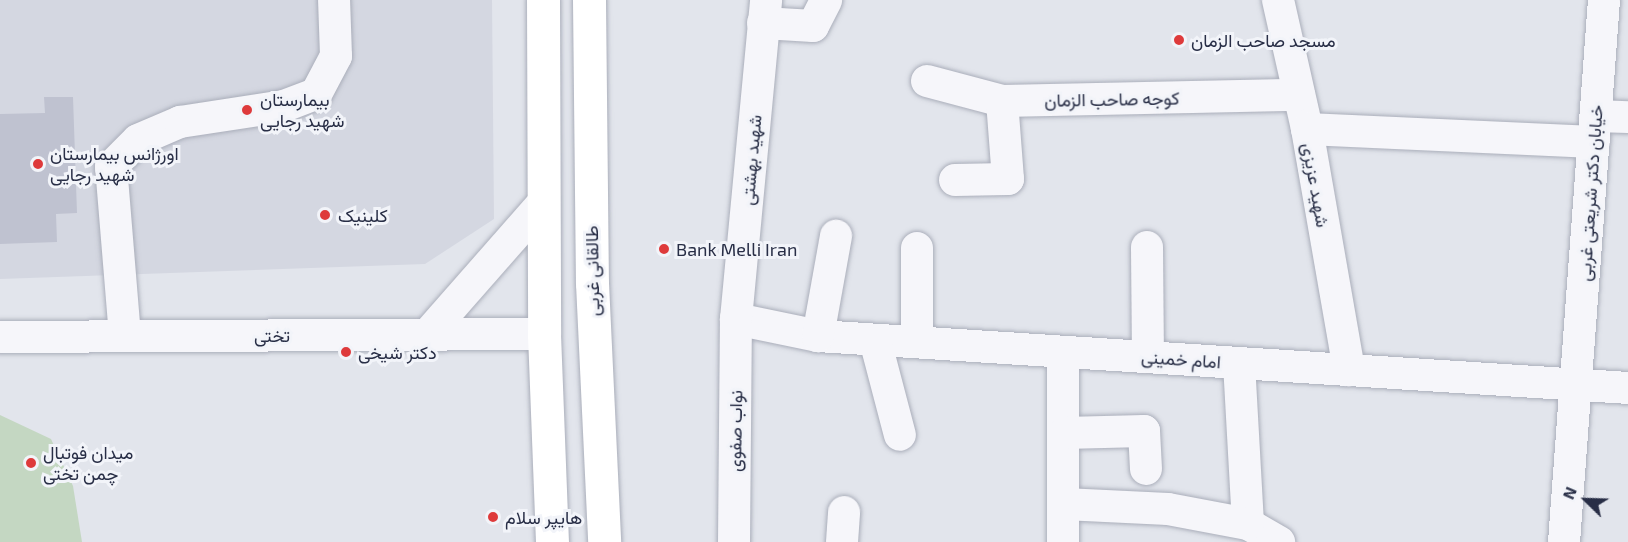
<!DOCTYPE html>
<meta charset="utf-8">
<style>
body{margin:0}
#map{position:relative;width:1628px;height:542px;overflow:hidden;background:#e2e5ec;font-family:"Exo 2",Vazirmatn,sans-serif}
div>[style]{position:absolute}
.built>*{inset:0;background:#d4d7e1}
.green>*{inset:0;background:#c4d7c2}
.building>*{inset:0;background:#bfc2d0}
.roads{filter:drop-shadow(0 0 2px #aaaeba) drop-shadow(0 0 2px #aaaeba)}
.minor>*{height:32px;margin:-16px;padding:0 16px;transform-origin:16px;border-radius:16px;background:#f6f6fa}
.major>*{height:33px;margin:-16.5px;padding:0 16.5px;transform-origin:16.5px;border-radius:16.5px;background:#fff}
.dots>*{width:16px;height:16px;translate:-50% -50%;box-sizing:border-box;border:3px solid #f2f4f9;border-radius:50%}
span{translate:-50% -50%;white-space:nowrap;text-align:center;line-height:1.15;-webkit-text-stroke:6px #f2f4f9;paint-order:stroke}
.poi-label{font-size:18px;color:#282e46}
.left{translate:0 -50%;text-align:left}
.street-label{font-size:18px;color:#282e46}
.north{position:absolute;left:1556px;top:470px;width:60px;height:60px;-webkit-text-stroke:4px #f2f4f9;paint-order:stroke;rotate:293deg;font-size:16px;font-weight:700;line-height:24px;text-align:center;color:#282e46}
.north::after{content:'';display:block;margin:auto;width:21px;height:27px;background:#282e46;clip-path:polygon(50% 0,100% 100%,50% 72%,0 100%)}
</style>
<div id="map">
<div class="built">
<div style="clip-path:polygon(0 0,492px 0,494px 219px,425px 264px,0 279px)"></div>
</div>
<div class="green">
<div style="clip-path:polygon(0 415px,51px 439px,73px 486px,82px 542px,0 542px)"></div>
</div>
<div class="building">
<div style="clip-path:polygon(44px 97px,73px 97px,77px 213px,56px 214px,57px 242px,0 244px,0 114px,45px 113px)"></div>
</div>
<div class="roads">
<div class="minor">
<div style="left:1278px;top:0;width:132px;rotate:77.3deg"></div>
<div style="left:1307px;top:129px;width:245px;rotate:80.1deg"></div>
<div style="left:763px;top:23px;width:50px;rotate:3.4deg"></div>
<div style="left:813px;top:26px;width:29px;rotate:-63deg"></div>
<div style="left:927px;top:81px;width:78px;rotate:14.9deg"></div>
<div style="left:1002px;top:101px;width:297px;rotate:-1.2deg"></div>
<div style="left:1596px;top:116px;width:32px;rotate:2deg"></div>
<div style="left:1307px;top:129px;width:287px;rotate:2.6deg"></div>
<div style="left:955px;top:180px;width:53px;rotate:-1.1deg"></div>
<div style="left:1008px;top:179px;width:78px;rotate:-94.4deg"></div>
<div style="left:1147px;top:247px;width:110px;rotate:89.5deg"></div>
<div style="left:736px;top:319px;width:84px;rotate:11.7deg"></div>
<div style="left:818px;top:336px;width:812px;rotate:3.67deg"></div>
<div style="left:427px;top:335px;width:174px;rotate:-48.7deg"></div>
<div style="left:125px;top:336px;width:170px;rotate:-94.7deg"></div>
<div style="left:111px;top:167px;width:38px;rotate:-45deg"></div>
<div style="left:138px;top:140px;width:46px;rotate:-23.2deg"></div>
<div style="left:180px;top:122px;width:105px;rotate:-8.7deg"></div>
<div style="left:284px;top:106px;width:34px;rotate:-21deg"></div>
<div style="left:316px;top:94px;width:43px;rotate:-62.2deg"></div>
<div style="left:336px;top:56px;width:56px;rotate:-92deg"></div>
<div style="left:818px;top:336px;width:102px;rotate:-79.8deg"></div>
<div style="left:0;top:337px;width:544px;rotate:-0.32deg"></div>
<div style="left:875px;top:340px;width:98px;rotate:75.3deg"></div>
<div style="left:917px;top:342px;width:94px;rotate:-90deg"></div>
<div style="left:1063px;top:352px;width:190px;rotate:90deg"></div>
<div style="left:1239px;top:363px;width:161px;rotate:86.8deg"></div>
<div style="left:1248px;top:524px;width:36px;rotate:30deg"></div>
<div style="left:1064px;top:433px;width:80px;rotate:-1.4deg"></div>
<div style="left:1144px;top:431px;width:38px;rotate:87deg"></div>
<div style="left:1064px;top:504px;width:104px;rotate:2.8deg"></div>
<div style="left:1168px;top:509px;width:81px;rotate:10.6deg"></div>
<div style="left:734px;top:542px;width:223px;rotate:-89.5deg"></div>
<div style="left:736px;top:319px;width:320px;rotate:-84.6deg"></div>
<div style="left:842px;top:542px;width:30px;rotate:-86deg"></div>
<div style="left:1564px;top:542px;width:543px;rotate:-85.78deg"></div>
</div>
<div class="major">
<div style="left:543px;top:0;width:334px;rotate:89.8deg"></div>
<div style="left:544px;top:334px;width:208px;rotate:87.8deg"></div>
<div style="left:589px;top:0;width:283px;rotate:89.4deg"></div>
<div style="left:592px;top:283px;width:259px;rotate:87.3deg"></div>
</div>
</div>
<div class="dots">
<div style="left:1179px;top:40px;background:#de3a3b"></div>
<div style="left:247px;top:110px;background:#de3a3b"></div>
<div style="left:38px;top:164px;background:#de3a3b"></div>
<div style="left:325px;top:215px;background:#de3a3b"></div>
<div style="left:664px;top:249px;background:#de3a3b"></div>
<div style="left:346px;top:352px;background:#de3a3b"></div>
<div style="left:31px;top:463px;background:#de3a3b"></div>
<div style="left:493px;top:517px;background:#de3a3b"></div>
</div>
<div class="poi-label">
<span class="left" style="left:1191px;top:40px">مسجد صاحب الزمان</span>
<span class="left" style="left:260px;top:110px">بیمارستان<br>شهید رجایی</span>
<span class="left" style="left:50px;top:164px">اورژانس بیمارستان<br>شهید رجایی</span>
<span class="left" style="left:338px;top:215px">کلینیک</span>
<span class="left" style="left:676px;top:249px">Bank Melli Iran</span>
<span class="left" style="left:358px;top:352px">دکتر شیخی</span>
<span class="left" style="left:43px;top:463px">میدان فوتبال<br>چمن تختی</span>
<span class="left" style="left:505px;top:517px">هایپر سلام</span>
</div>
<div class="street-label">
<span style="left:1112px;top:99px;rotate:-1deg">کوجه صاحب الزمان</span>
<span style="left:751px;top:160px;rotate:-85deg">شهید بهشتی</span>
<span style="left:1316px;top:185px;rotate:80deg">شهید عزیزی</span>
<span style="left:1590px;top:193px;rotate:-86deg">خیابان دکتر شریعتی غربی</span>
<span style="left:592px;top:271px;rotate:-91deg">طالقانی غربی</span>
<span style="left:272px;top:335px">تختی</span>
<span style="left:1181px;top:359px;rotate:4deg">امام خمینی</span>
<span style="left:735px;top:431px;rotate:-89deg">نواب صفوی</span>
</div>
<div class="north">N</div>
</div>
